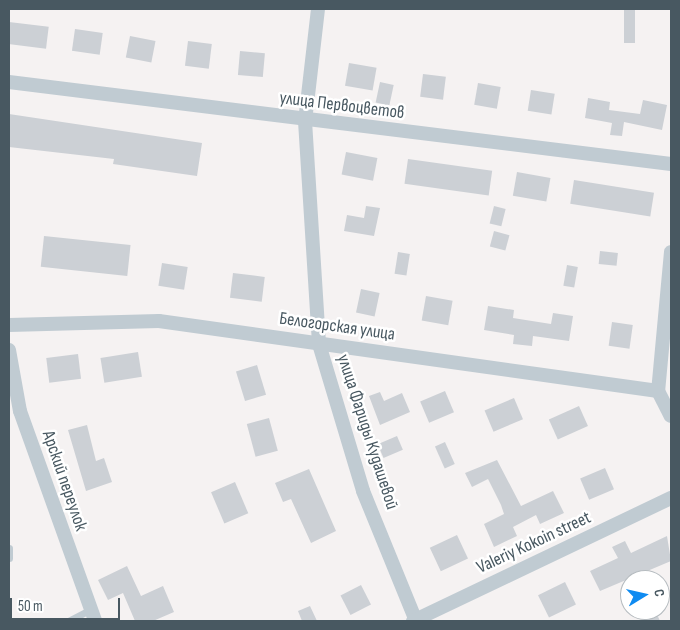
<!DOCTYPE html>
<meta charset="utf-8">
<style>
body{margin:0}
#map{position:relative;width:680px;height:630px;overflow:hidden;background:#f5f2f2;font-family:"Sofia Sans Condensed",sans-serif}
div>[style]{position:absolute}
.building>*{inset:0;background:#ccd0d5;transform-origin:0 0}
.lane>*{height:7px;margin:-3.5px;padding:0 3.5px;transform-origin:3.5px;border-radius:3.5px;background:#c0cbd2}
.street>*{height:14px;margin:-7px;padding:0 7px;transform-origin:7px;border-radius:7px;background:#c0cbd2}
span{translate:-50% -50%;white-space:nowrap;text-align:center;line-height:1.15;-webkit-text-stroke:5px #fff;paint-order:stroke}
.street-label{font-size:18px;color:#485861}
.frame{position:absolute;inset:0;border:10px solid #485861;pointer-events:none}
.north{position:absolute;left:620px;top:570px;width:50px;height:50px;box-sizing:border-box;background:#fff;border:1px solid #b6bcc0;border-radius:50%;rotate:81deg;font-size:14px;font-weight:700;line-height:20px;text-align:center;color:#485861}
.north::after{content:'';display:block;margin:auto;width:18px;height:22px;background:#0f8bf1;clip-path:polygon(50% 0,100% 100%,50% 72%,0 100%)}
.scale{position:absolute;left:10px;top:598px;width:110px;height:22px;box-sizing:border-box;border:2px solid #485861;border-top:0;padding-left:6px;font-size:15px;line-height:18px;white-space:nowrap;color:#485861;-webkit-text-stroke:4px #fff;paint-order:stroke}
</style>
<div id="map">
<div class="building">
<div style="left:624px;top:9px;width:11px;height:34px"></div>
<div style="left:9px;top:22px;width:40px;height:22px;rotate:7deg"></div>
<div style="left:75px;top:29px;width:28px;height:22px;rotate:8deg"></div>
<div style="left:130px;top:36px;width:26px;height:22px;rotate:11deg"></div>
<div style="left:188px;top:41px;width:24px;height:25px;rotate:7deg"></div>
<div style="left:240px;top:51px;width:25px;height:24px;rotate:5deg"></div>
<div style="left:349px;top:63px;width:28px;height:23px;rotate:10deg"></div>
<div style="left:423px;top:74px;width:23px;height:23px;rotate:7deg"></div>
<div style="left:380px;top:82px;width:14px;height:21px;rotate:12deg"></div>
<div style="left:478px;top:83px;width:23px;height:22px;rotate:10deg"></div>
<div style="left:531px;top:90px;width:24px;height:21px;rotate:9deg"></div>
<div style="clip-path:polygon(588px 98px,610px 102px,609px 110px,640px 114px,643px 100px,667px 105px,662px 130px,624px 122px,622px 136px,610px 135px,612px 123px,585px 118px)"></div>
<div style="clip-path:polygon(9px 114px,202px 143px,197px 176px,113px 164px,114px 159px,9px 147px)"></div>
<div style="left:346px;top:152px;width:32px;height:23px;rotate:11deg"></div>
<div style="left:408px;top:159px;width:85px;height:25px;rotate:8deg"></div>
<div style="left:517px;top:172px;width:34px;height:24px;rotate:10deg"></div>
<div style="left:574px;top:180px;width:81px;height:24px;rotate:9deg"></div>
<div style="clip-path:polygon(366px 206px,380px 208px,374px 236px,344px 231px,347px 215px,364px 218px)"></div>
<div style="left:494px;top:206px;width:12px;height:18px;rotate:14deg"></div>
<div style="left:494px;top:231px;width:16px;height:16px;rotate:15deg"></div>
<div style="left:44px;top:236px;width:87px;height:31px;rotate:6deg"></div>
<div style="left:600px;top:251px;width:18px;height:13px;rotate:6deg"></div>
<div style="left:398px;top:252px;width:12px;height:22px;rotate:9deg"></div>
<div style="left:162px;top:263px;width:26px;height:23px;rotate:9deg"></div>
<div style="left:567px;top:265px;width:11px;height:21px;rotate:10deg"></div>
<div style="left:233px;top:273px;width:32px;height:25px;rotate:7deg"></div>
<div style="left:361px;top:289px;width:19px;height:24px;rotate:12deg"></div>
<div style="left:426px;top:296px;width:27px;height:25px;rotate:10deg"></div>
<div style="clip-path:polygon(488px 306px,514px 310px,513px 318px,551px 324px,553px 313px,573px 316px,569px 341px,533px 336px,532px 346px,513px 344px,514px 335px,484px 330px)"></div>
<div style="left:612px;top:322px;width:21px;height:24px;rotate:8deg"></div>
<div style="left:138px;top:352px;width:25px;height:38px;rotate:81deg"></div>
<div style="left:78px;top:354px;width:25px;height:32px;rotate:83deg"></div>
<div style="left:257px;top:365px;width:31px;height:22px;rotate:73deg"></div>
<div style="left:445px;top:391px;width:23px;height:27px;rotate:67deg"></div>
<div style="clip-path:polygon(380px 392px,384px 401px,402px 393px,410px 412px,380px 425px,369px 396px)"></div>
<div style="left:514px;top:398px;width:23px;height:32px;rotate:67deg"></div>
<div style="left:579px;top:406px;width:22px;height:33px;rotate:66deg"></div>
<div style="left:269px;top:418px;width:34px;height:23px;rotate:75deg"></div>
<div style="clip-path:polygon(87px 425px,96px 461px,104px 458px,112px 482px,86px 491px,68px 430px)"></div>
<div style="left:397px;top:436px;width:15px;height:21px;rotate:67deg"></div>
<div style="left:445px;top:442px;width:24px;height:11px;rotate:66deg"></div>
<div style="clip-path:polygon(497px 460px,521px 506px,553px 491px,564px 513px,540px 524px,536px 515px,513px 527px,517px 536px,494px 547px,484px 524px,504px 514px,501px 505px,488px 479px,472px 487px,465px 473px)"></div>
<div style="left:605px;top:468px;width:23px;height:27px;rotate:67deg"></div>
<div style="clip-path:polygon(309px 469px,336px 531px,311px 543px,291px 499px,283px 502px,275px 483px)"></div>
<div style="left:235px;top:482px;width:34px;height:26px;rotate:67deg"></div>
<div style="left:457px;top:535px;width:26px;height:30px;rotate:65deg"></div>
<div style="clip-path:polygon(667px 536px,671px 561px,600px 591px,590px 571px,618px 558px,612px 547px,625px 541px,631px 553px)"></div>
<div style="clip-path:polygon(127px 566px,141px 596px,163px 586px,174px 612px,153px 621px,135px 621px,123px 593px,108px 600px,98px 580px)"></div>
<div style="left:565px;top:582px;width:25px;height:30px;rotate:64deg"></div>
<div style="left:361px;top:585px;width:22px;height:23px;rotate:63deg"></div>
<div style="clip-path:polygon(310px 606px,317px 621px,302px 621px,298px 611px)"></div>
<div style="clip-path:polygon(641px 610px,655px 610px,660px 621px,645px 621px)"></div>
</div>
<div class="lane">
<div style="left:9px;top:548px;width:10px;rotate:90deg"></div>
<div style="left:68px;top:621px;width:25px;rotate:-27deg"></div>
</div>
<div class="street">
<div style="left:318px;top:9px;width:113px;rotate:96.6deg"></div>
<div style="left:305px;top:121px;width:223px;rotate:86.4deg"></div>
<div style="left:319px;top:344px;width:153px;rotate:73.3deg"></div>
<div style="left:363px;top:491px;width:140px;rotate:67.8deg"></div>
<div style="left:9px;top:82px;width:667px;rotate:7.06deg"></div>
<div style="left:671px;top:252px;width:140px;rotate:95.3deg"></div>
<div style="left:658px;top:391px;width:28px;rotate:63deg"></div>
<div style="left:9px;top:325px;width:150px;rotate:-1.5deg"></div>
<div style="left:159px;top:321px;width:504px;rotate:7.99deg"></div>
<div style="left:9px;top:350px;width:62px;rotate:79.8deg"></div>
<div style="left:20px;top:411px;width:223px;rotate:70.3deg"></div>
<div style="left:413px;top:621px;width:286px;rotate:-25.5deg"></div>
</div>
<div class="street-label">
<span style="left:342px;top:106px;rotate:7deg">улица Первоцветов</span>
<span style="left:337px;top:327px;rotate:8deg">Белогорская улица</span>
<span style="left:367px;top:432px;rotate:72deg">улица Фариды Кудашевой</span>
<span style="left:64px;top:481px;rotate:71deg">Арский переулок</span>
<span style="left:534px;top:543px;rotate:-25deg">Valeriy Kokoin street</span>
</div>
<div class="frame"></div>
<div class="north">С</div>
<div class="scale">50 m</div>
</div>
